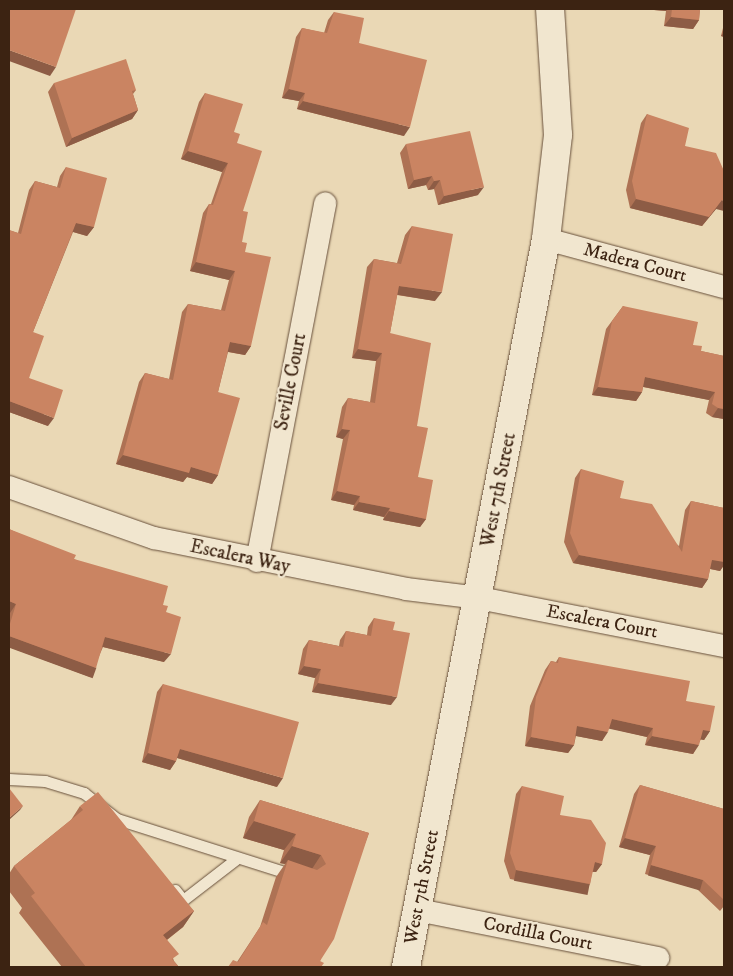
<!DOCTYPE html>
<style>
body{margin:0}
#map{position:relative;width:733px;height:976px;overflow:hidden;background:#ead8b5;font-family:"IM FELL DW Pica",serif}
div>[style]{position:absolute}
.roads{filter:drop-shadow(0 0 1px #68503b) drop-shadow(0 0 1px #68503b)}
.service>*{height:11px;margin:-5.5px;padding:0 5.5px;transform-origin:5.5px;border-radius:5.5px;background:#f1e6cf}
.minor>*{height:22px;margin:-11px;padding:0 11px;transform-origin:11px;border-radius:11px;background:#f1e6cf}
.secondary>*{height:28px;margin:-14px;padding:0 14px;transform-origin:14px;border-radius:14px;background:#f1e6cf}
.wall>*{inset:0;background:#ae7254}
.shaded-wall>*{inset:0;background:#8d5c45;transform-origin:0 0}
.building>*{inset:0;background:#ca8462}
span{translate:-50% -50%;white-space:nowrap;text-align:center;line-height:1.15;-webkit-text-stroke:4.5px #f1e6cf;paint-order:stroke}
.street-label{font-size:19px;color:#3c2312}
.frame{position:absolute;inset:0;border:10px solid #3c2312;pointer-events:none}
</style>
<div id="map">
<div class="roads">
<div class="service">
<div style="left:9px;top:779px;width:36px;rotate:3deg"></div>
<div style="left:45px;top:781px;width:41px;rotate:17.1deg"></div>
<div style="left:84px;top:793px;width:42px;rotate:38.2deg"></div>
<div style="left:117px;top:819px;width:186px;rotate:17.6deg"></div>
<div style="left:175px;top:890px;width:13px;rotate:51deg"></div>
<div style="left:183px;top:900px;width:66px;rotate:-37.6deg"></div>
</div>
<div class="minor">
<div style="left:546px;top:239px;width:184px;rotate:15.1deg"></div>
<div style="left:9px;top:487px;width:154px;rotate:19.4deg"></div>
<div style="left:154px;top:538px;width:257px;rotate:11.4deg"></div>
<div style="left:406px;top:589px;width:74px;rotate:7deg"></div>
<div style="left:479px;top:598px;width:250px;rotate:11.1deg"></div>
<div style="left:257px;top:561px;width:364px;rotate:-79.2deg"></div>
<div style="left:418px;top:910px;width:245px;rotate:11.3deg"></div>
</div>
<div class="secondary">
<div style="left:406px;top:967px;width:741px;rotate:-79.11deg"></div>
<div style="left:546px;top:239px;width:105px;rotate:-83.4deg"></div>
<div style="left:558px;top:135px;width:126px;rotate:-93.6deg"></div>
</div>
</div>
<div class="wall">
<div style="clip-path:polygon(642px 9px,700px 9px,699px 20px,693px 29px,664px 26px,666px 11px)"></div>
<div style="clip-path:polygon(334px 12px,359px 43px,404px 136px,297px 109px,299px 101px,282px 98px,296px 37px,302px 28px,324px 33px,328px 20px)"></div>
<div style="clip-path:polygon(724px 24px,724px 37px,721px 36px)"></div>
<div style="clip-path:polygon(54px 83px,136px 90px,133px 94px,138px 110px,132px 119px,66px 147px,48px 92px)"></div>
<div style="clip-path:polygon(205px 93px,234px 132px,237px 143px,243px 211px,242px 242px,245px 252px,251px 346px,245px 355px,228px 352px,218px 392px,218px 475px,212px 484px,187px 477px,183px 482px,116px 464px,139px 382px,145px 373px,169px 379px,182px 312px,188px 304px,221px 310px,229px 280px,190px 271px,203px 213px,209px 204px,211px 204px,222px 172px,181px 159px,199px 102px)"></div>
<div style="clip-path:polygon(647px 114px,685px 146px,716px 209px,702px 226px,630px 208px,626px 190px,641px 123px)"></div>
<div style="clip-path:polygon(406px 144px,478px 195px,438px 205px,434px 189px,428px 190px,426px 185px,408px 189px,400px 153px)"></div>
<div style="clip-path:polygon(66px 167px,94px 227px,87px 236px,73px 232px,33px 332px,29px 378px,48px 426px,9px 412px,9px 230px,18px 233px,29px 190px,35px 181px,57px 187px,60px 176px)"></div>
<div style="clip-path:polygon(412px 226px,435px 301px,397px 295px,390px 333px,417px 426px,418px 477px,426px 519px,420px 527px,383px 520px,384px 517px,353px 510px,354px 505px,331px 500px,343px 439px,336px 437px,342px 407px,348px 398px,370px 402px,376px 361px,352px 358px,367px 267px,374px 259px,397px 263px,405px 235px)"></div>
<div style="clip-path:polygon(623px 306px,693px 345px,701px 351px,724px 356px,724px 419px,712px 417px,706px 413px,709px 400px,643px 387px,642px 392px,636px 401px,592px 395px,606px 329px)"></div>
<div style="clip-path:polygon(581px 469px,620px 498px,679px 546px,685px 510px,691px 501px,724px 508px,724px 565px,720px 571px,710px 569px,708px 579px,702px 588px,573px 563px,564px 542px,575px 478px)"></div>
<div style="clip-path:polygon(9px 529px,74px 559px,163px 605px,166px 612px,164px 662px,103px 647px,90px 677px,9px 647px,9px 618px,10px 613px,9px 612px)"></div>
<div style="clip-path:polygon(374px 618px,393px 630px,391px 705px,312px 692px,315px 678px,298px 674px,303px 649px,309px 640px,339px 646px,340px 640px,346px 631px,367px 635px,368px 627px)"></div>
<div style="clip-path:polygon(559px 657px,686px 701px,710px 731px,704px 740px,701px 739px,693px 754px,645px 745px,647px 737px,609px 728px,602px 741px,576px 736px,574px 745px,568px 753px,525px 746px,530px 706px,545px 670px,551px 661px,556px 662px)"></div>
<div style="clip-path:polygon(163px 684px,277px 787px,177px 758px,176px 761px,170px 770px,142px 762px,157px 692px)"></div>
<div style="clip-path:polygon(640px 785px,724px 809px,724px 906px,720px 911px,697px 889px,645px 874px,650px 855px,619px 847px,634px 794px)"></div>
<div style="clip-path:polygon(522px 786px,560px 815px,602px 864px,596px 872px,592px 872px,590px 884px,584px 893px,510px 879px,504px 861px,516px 794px)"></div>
<div style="clip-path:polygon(260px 800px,369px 833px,320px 961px,237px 962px,260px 927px,276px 877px,285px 864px,280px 863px,284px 850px,243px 838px,249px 817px)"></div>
<div style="clip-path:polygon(80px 806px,194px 911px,183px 927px,167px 940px,174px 961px,179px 967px,62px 967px,19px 913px,22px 908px,9px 891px,9px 874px,14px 866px,71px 820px)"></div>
</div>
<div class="shaded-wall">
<div style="clip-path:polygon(642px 9px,668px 9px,666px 11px)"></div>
<div style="clip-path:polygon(671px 17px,699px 20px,693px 29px,664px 26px)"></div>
<div style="clip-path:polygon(724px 32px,724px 37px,721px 36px)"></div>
<div style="clip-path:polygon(9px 50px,56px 67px,50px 76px,9px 61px)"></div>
<div style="clip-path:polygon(289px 89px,305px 93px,299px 101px,282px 98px)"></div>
<div style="clip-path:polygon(303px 101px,410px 127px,404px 136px,297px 109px)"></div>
<div style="clip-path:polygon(138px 110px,132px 119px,66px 147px,72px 138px)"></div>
<div style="clip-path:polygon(188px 151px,228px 163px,222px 172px,181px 159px)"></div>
<div style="clip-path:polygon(432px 176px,426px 185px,408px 189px,414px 180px)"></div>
<div style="clip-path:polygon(440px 180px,434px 189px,428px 190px,434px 181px)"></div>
<div style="clip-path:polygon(484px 187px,478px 195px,438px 205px,444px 196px)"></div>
<div style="clip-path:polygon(636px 199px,722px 200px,724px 201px,724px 211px,716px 209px,702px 226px,630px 208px)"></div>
<div style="clip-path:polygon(76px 223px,94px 227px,87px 236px,70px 231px)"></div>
<div style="clip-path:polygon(196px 262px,235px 271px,229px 280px,190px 271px)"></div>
<div style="clip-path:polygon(399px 286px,442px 292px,435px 301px,393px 294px)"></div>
<div style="clip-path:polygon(230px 342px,251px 346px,245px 355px,224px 351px)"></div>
<div style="clip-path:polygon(358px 349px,382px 353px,376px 361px,352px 358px)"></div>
<div style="clip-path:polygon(645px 377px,715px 392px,709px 400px,639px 386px)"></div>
<div style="clip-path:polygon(598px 387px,642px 392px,636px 401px,592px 395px)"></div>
<div style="clip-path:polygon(9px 401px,54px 418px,48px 426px,9px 412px)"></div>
<div style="clip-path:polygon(718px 408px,724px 409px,724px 419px,712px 417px)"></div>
<div style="clip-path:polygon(342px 429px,350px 430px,343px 439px,336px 437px)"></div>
<div style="clip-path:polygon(123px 455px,191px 467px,218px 475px,212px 484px,187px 477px,183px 482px,116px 464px)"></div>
<div style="clip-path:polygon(337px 491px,360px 496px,354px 505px,331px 500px)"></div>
<div style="clip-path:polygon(359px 502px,390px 508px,384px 517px,353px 510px)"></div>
<div style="clip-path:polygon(389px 511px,426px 519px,420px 527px,383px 520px)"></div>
<div style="clip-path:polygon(579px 555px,708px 579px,702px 588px,573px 563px)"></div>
<div style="clip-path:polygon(712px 560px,724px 560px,724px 565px,720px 571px,706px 568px)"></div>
<div style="clip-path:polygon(9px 601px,16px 604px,10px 613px,9px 612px)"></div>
<div style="left:9px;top:636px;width:93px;height:11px;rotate:20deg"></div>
<div style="clip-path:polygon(105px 637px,171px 654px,164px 662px,99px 646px)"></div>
<div style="clip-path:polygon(304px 666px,321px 669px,315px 678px,298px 674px)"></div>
<div style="clip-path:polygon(318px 683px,397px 697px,391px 705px,312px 692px)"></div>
<div style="clip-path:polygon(612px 719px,653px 728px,647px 737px,606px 728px)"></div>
<div style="clip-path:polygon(577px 726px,608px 732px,602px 741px,571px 735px)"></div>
<div style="clip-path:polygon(703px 730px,710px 731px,704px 740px,697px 739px)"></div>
<div style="clip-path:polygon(652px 736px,699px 745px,693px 754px,645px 745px)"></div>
<div style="clip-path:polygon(531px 737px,574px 745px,568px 753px,525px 746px)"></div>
<div style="clip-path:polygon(180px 749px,283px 778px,277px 787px,174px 757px)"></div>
<div style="clip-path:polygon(148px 753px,176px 761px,170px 770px,142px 762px)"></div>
<div style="clip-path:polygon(23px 806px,20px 810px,9px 820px,9px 818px)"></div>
<div style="clip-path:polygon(254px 821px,296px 834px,284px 850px,243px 838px)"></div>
<div style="clip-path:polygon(625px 838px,656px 846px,650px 855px,619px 847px)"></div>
<div style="clip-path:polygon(292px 846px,321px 855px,310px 872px,288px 860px,285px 864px,280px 863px)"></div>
<div style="clip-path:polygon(595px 862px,602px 864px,596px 872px,589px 871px)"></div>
<div style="left:651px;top:865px;width:54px;height:11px;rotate:16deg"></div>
<div style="left:516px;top:870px;width:75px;height:11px;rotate:11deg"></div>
<div style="clip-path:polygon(194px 911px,183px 927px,151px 952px,163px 935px)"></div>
</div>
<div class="building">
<div style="clip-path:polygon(9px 9px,76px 9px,56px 67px,9px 50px)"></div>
<div style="clip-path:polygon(672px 9px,700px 9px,699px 20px,671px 17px)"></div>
<div style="clip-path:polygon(334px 12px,364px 18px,359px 43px,427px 60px,410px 127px,303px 101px,305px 93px,289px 89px,302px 28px,327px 33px)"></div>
<div style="clip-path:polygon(126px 59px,136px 90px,132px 91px,138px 110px,72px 138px,54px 83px)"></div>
<div style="clip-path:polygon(205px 93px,243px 104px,234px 132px,240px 134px,237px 143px,262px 151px,243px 211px,248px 212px,242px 242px,247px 243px,245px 252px,271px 257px,251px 346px,230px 342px,218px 392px,240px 398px,218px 475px,191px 467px,189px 473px,123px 455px,145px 373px,173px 380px,188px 304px,225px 311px,235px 271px,196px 262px,209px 204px,213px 205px,228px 163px,188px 151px)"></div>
<div style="clip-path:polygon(647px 114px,689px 128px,685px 146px,716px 153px,724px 171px,724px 201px,722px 200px,709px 217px,636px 199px,632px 181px)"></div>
<div style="clip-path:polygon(470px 131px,484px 187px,444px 196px,440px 180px,434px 181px,432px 176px,414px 180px,406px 144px)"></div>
<div style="clip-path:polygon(66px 167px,107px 178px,94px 227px,76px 223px,33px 332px,44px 336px,29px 378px,63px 390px,54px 418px,9px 401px,9px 230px,21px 234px,35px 181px,60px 188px)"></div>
<div style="clip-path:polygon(412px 226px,453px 234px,442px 292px,399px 286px,390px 333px,431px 343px,417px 426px,428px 428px,418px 477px,433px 480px,426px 519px,389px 511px,390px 508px,359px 502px,360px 496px,337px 491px,350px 430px,342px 429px,348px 398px,375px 403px,382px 353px,358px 349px,374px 259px,401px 264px)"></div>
<div style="clip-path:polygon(623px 306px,698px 322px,693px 345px,702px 346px,701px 351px,724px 356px,724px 409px,718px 408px,712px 404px,715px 392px,645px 377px,642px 392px,598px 387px,612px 321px)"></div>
<div style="clip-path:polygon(581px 469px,624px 481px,620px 498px,652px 504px,682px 552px,691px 501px,724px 508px,724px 562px,712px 560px,708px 579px,579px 555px,570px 533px)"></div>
<div style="clip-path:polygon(9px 529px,76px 555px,74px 559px,168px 586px,163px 605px,168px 606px,166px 612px,181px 617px,171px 654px,105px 637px,96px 668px,9px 636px,9px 627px,16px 604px,9px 601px)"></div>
<div style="clip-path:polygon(374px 618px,395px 622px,393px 630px,410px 633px,397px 697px,318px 683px,321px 669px,304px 666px,309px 640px,343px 647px,346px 631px,371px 636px)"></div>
<div style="clip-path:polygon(559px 657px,690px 681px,686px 701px,715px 706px,710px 731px,703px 730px,699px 745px,652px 736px,653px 728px,612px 719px,608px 732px,577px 726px,574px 745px,531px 737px,536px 697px,551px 661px,558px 663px)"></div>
<div style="clip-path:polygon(163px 684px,299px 722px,283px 778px,180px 749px,176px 761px,148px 753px)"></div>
<div style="clip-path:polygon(640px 785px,724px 809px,724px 900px,703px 880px,651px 865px,656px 846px,625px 838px)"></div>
<div style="clip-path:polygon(522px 786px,564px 796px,560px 815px,591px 820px,606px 843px,602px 864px,595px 862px,590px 884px,516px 870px,510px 853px)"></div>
<div style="clip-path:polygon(9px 788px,23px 806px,9px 818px)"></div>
<div style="clip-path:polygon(98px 792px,194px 911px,163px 935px,179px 954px,172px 959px,179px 967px,86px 967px,31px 896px,35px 893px,14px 866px,83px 810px,80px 806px)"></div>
<div style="clip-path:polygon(260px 800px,369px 833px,334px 939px,320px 961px,324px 963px,321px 967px,228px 967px,233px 960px,238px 962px,263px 922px,267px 925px,288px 860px,317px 870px,326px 864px,321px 855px,292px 846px,296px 834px,254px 821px)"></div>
</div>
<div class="street-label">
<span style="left:635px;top:263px;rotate:15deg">Madera Court</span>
<span style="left:291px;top:382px;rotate:-79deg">Seville Court</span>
<span style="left:499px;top:490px;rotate:-79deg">West 7th Street</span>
<span style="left:240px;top:557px;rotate:12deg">Escalera Way</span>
<span style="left:602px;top:622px;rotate:11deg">Escalera Court</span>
<span style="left:422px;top:887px;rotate:-79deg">West 7th Street</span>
<span style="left:538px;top:934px;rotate:11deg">Cordilla Court</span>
</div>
<div class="frame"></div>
</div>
